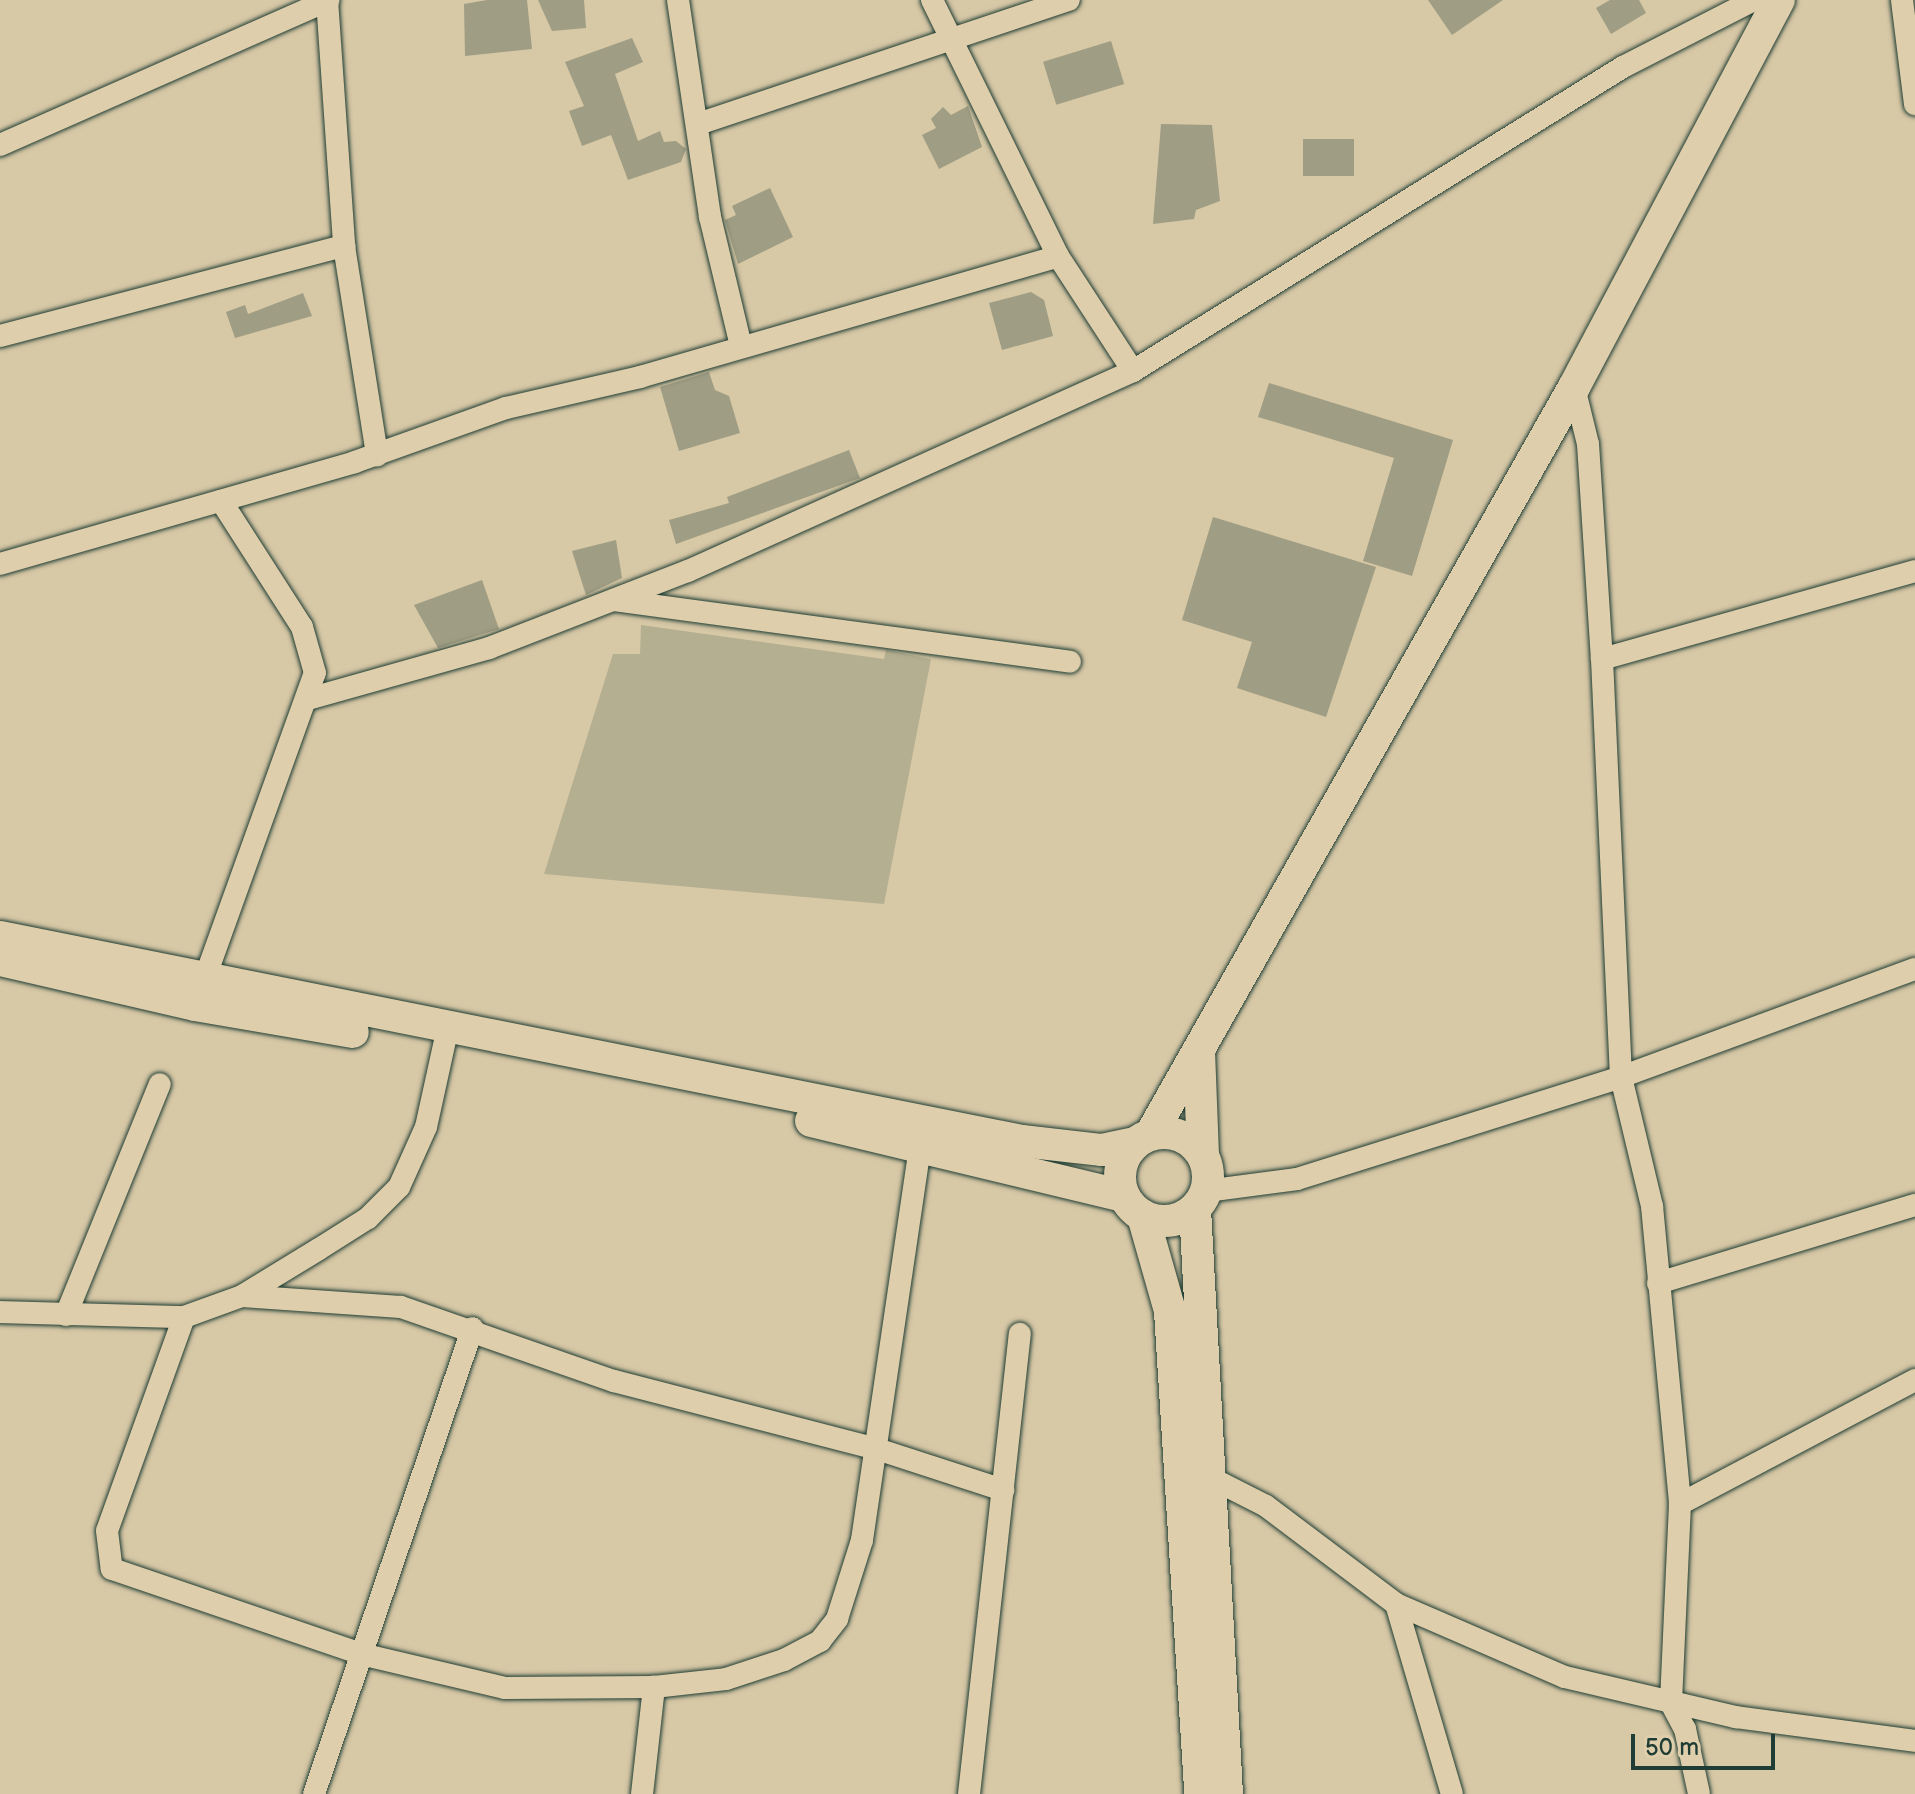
<!DOCTYPE html>
<style>
body{margin:0}
#map{position:relative;width:1915px;height:1794px;overflow:hidden;background:#d7c8a6;font-family:"Balsamiq Sans",sans-serif}
div>[style]{position:absolute}
.green>*{inset:0;background:#b5af91}
.building>*{inset:0;background:#9f9d83;transform-origin:0 0}
.roads{filter:drop-shadow(0 0 2px #1f3d34) drop-shadow(0 0 2px #1f3d34)}
.street>*{height:22px;margin:-11px;padding:0 11px;transform-origin:11px;border-radius:11px;background:#dfceab}
.secondary>*{height:32px;margin:-16px;padding:0 16px;transform-origin:16px;border-radius:16px;background:#dfceab}
.secondary>.ring{margin:-16px;padding:0;box-sizing:content-box;background:none;border:32px solid #dfceab;border-radius:50%}
span{translate:-50% -50%;white-space:nowrap;text-align:center;line-height:1.15;-webkit-text-stroke:6px #dfceab;paint-order:stroke}
.scale{position:absolute;left:1631px;top:1734px;width:144px;height:36px;box-sizing:border-box;border:4px solid #1f3d34;border-top:0;padding-left:10px;font-size:24px;line-height:28px;white-space:nowrap;color:#1f3d34;-webkit-text-stroke:6px #dfceab;paint-order:stroke}
</style>
<div id="map">
<div class="green">
<div style="clip-path:polygon(641px 625px,884px 659px,886px 650px,931px 659px,884px 904px,544px 874px,613px 654px,640px 654px)"></div>
</div>
<div class="building">
<div style="clip-path:polygon(487px 0,527px 0,532px 49px,465px 56px,464px 4px)"></div>
<div style="clip-path:polygon(538px 0,584px 0,586px 28px,552px 31px)"></div>
<div style="clip-path:polygon(1428px 0,1503px 0,1452px 35px)"></div>
<div style="clip-path:polygon(1610px 0,1639px 0,1646px 13px,1611px 34px,1596px 8px)"></div>
<div style="clip-path:polygon(632px 38px,643px 62px,615px 74px,638px 141px,660px 131px,664px 142px,676px 141px,686px 149px,681px 162px,628px 180px,611px 135px,582px 146px,569px 111px,584px 106px,565px 62px)"></div>
<div style="left:1111px;top:41px;width:45px;height:71px;rotate:73deg"></div>
<div style="clip-path:polygon(968px 106px,982px 147px,939px 169px,922px 135px,936px 128px,931px 119px,943px 107px,951px 115px)"></div>
<div style="clip-path:polygon(1161px 124px,1212px 125px,1220px 201px,1196px 210px,1194px 219px,1153px 224px)"></div>
<div style="left:1303px;top:139px;width:51px;height:37px"></div>
<div style="clip-path:polygon(770px 188px,793px 237px,738px 264px,725px 220px,736px 215px,732px 206px)"></div>
<div style="clip-path:polygon(1031px 292px,1044px 300px,1053px 336px,1002px 350px,989px 303px)"></div>
<div style="clip-path:polygon(303px 293px,312px 316px,235px 338px,226px 312px,245px 305px,248px 314px)"></div>
<div style="clip-path:polygon(709px 372px,715px 390px,729px 396px,740px 433px,679px 451px,660px 387px)"></div>
<div style="clip-path:polygon(1269px 383px,1453px 440px,1412px 576px,1363px 561px,1394px 458px,1258px 417px)"></div>
<div style="clip-path:polygon(849px 450px,860px 478px,676px 544px,669px 520px,729px 503px,727px 497px)"></div>
<div style="clip-path:polygon(1213px 517px,1376px 567px,1326px 717px,1237px 688px,1252px 642px,1182px 620px)"></div>
<div style="clip-path:polygon(616px 540px,622px 578px,586px 595px,572px 551px)"></div>
<div style="clip-path:polygon(482px 580px,499px 629px,438px 648px,414px 605px)"></div>
</div>
<div class="roads">
<div class="street">
<div style="left:327px;top:0;width:247px;rotate:86deg"></div>
<div style="left:344px;top:246px;width:212px;rotate:81deg"></div>
<div style="left:678px;top:0;width:219px;rotate:81.6deg"></div>
<div style="left:710px;top:217px;width:133px;rotate:76.5deg"></div>
<div style="left:932px;top:0;width:285px;rotate:63.8deg"></div>
<div style="left:1058px;top:256px;width:137px;rotate:56.9deg"></div>
<div style="left:1902px;top:0;width:105px;rotate:82.9deg"></div>
<div style="left:698px;top:124px;width:391px;rotate:-18.5deg"></div>
<div style="left:0;top:145px;width:359px;rotate:-23.8deg"></div>
<div style="left:0;top:336px;width:356px;rotate:-14.7deg"></div>
<div style="left:1574px;top:387px;width:59px;rotate:76.2deg"></div>
<div style="left:1588px;top:444px;width:215px;rotate:86.3deg"></div>
<div style="left:1602px;top:659px;width:418px;rotate:87.4deg"></div>
<div style="left:1621px;top:1077px;width:133px;rotate:76.5deg"></div>
<div style="left:1652px;top:1206px;width:299px;rotate:84.6deg"></div>
<div style="left:1680px;top:1504px;width:199px;rotate:92.6deg"></div>
<div style="left:1671px;top:1703px;width:30px;rotate:62deg"></div>
<div style="left:1685px;top:1729px;width:66px;rotate:77.8deg"></div>
<div style="left:0;top:564px;width:369px;rotate:-16deg"></div>
<div style="left:355px;top:462px;width:160px;rotate:-19.7deg"></div>
<div style="left:506px;top:408px;width:138px;rotate:-13deg"></div>
<div style="left:640px;top:377px;width:435px;rotate:-16.1deg"></div>
<div style="left:614px;top:600px;width:460px;rotate:7.7deg"></div>
<div style="left:1602px;top:659px;width:325px;rotate:-15.7deg"></div>
<div style="left:308px;top:699px;width:188px;rotate:-15.7deg"></div>
<div style="left:489px;top:648px;width:213px;rotate:-21.2deg"></div>
<div style="left:688px;top:571px;width:488px;rotate:-24.2deg"></div>
<div style="left:1133px;top:371px;width:577px;rotate:-31.82deg"></div>
<div style="left:1623px;top:67px;width:147px;rotate:-27.1deg"></div>
<div style="left:201px;top:989px;width:336px;rotate:-70.2deg"></div>
<div style="left:315px;top:673px;width:48px;rotate:-105.8deg"></div>
<div style="left:302px;top:627px;width:150px;rotate:-122.7deg"></div>
<div style="left:448px;top:1027px;width:102px;rotate:102.4deg"></div>
<div style="left:426px;top:1127px;width:66px;rotate:114.2deg"></div>
<div style="left:399px;top:1187px;width:44px;rotate:135deg"></div>
<div style="left:368px;top:1218px;width:58px;rotate:147.7deg"></div>
<div style="left:319px;top:1249px;width:90px;rotate:148.6deg"></div>
<div style="left:242px;top:1296px;width:62px;rotate:160.1deg"></div>
<div style="left:184px;top:1317px;width:227px;rotate:109.8deg"></div>
<div style="left:107px;top:1531px;width:38px;rotate:83deg"></div>
<div style="left:112px;top:1569px;width:263px;rotate:18.8deg"></div>
<div style="left:361px;top:1654px;width:148px;rotate:13.3deg"></div>
<div style="left:505px;top:1688px;width:149px;rotate:-0.4deg"></div>
<div style="left:654px;top:1687px;width:72px;rotate:-6.3deg"></div>
<div style="left:726px;top:1679px;width:61px;rotate:-18.1deg"></div>
<div style="left:784px;top:1660px;width:41px;rotate:-27.8deg"></div>
<div style="left:820px;top:1641px;width:28px;rotate:-52deg"></div>
<div style="left:837px;top:1619px;width:83px;rotate:-72.4deg"></div>
<div style="left:862px;top:1540px;width:397px;rotate:-81.6deg"></div>
<div style="left:1206px;top:1191px;width:92px;rotate:-7.5deg"></div>
<div style="left:1297px;top:1179px;width:157px;rotate:-17.4deg"></div>
<div style="left:1447px;top:1132px;width:182px;rotate:-17.5deg"></div>
<div style="left:1621px;top:1077px;width:313px;rotate:-20.2deg"></div>
<div style="left:1658px;top:1283px;width:269px;rotate:-16.9deg"></div>
<div style="left:242px;top:1296px;width:159px;rotate:4deg"></div>
<div style="left:401px;top:1307px;width:225px;rotate:19.2deg"></div>
<div style="left:614px;top:1381px;width:268px;rotate:14.5deg"></div>
<div style="left:874px;top:1448px;width:136px;rotate:18deg"></div>
<div style="left:0;top:1312px;width:184px;rotate:1.6deg"></div>
<div style="left:66px;top:1315px;width:249px;rotate:-67.9deg"></div>
<div style="left:1205px;top:1475px;width:68px;rotate:26.9deg"></div>
<div style="left:1266px;top:1506px;width:163px;rotate:37deg"></div>
<div style="left:1396px;top:1604px;width:184px;rotate:23.4deg"></div>
<div style="left:1565px;top:1677px;width:176px;rotate:13.2deg"></div>
<div style="left:1736px;top:1717px;width:181px;rotate:7.6deg"></div>
<div style="left:1680px;top:1504px;width:266px;rotate:-27.8deg"></div>
<div style="left:1396px;top:1604px;width:198px;rotate:73.6deg"></div>
<div style="left:314px;top:1794px;width:492px;rotate:-71.2deg"></div>
<div style="left:642px;top:1794px;width:108px;rotate:-83.6deg"></div>
<div style="left:969px;top:1794px;width:463px;rotate:-83.7deg"></div>
</div>
<div class="secondary">
<div style="left:0;top:937px;width:1042px;rotate:11.29deg"></div>
<div style="left:1022px;top:1141px;width:81px;rotate:6.4deg"></div>
<div style="left:1102px;top:1150px;width:34px;rotate:-12deg"></div>
<div style="left:0;top:960px;width:200px;rotate:13deg"></div>
<div style="left:195px;top:1005px;width:160px;rotate:9.7deg"></div>
<div style="left:1199px;top:1051px;width:104px;rotate:87.8deg"></div>
<div style="left:811px;top:1121px;width:322px;rotate:13.5deg"></div>
<div class="ring" style="left:1120px;top:1133px;width:56px;height:56px"></div>
<div style="left:1151px;top:1134px;width:858px;rotate:-60.48deg"></div>
<div style="left:1574px;top:387px;width:438px;rotate:-62.1deg"></div>
<div style="left:1195px;top:1209px;width:586px;rotate:86.87deg"></div>
<div style="left:1143px;top:1216px;width:99px;rotate:74.1deg"></div>
<div style="left:1170px;top:1311px;width:484px;rotate:86.4deg"></div>
</div>
</div>
<div class="scale">50 m</div>
</div>
